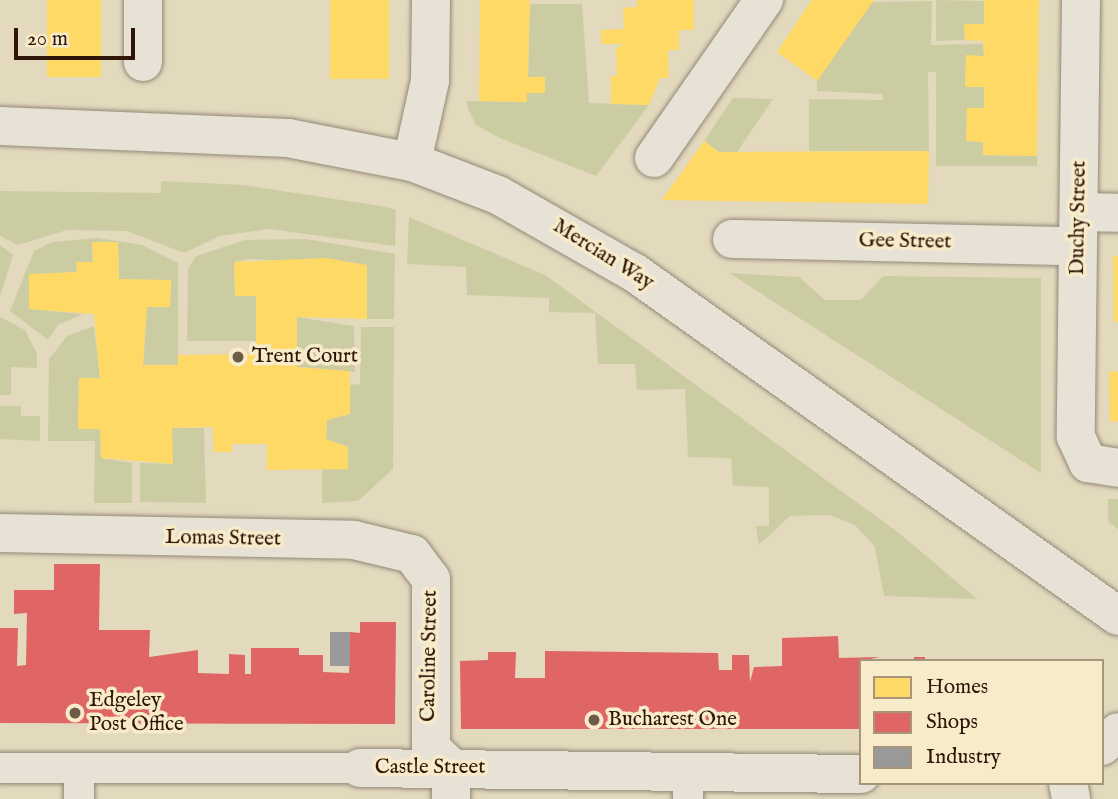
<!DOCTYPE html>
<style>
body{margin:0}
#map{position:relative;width:1118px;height:799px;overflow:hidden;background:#e3d9bd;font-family:"IM FELL English",serif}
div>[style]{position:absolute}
.green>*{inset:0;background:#cccca2}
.homes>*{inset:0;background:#ffd966;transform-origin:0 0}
.shops>*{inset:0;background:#e06666;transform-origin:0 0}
.industry>*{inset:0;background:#999;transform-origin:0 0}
.roads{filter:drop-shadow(0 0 2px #928978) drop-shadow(0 0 2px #928978)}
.pedestrian>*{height:30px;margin:-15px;padding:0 15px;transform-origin:15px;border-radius:15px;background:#e7e2d5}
.minor>*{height:38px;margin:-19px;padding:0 19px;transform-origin:19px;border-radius:19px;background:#e7e2d5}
.secondary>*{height:38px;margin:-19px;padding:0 19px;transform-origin:19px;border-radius:19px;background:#e7e2d5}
.dots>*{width:19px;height:19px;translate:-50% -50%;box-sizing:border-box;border:4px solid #f7ebca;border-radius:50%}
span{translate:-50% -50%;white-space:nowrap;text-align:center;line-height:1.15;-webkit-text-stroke:7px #f7ebca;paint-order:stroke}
.street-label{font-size:21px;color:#2e1507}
.poi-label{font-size:21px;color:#2e1507}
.left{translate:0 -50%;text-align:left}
.legend{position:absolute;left:859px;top:659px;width:245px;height:126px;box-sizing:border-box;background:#f7ebca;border:2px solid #a7957c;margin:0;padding:9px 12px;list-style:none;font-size:21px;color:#2e1507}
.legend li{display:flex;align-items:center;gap:14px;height:35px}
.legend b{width:35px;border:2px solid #a7957c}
.scale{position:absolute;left:14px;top:28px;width:121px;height:32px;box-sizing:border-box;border:4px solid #2e1507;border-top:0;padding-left:9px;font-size:21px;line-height:24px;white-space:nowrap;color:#2e1507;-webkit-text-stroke:5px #f7ebca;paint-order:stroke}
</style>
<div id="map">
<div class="green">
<div style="clip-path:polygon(936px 0,984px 1px,984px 24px,964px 24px,965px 40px,936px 41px)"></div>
<div style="clip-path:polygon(932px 1px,931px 45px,983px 44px,984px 56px,966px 56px,965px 87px,984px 87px,984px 108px,967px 109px,966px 141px,983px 142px,983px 155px,1037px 156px,1037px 166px,936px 166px,936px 72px,928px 72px,929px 151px,809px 151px,809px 99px,883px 100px,883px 94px,817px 91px,817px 81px,872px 2px)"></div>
<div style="clip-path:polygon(530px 4px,582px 4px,589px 103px,649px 105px,596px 176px,500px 138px,476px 125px,468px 109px,466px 101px,527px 102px,527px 93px,545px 93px,545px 77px,528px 77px)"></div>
<div style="clip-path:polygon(733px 98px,773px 99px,737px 152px,719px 152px,704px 141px)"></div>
<div style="clip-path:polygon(161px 181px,243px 185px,387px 207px,396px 210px,395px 246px,269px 229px,220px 236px,184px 253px,127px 231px,67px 230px,18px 245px,0 236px,0 191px,161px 193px)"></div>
<div style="clip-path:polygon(409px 217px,545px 275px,899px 533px,977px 599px,884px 596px,875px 547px,855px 525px,830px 515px,790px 516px,759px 545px,756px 526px,769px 526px,769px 487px,733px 486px,731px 458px,688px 457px,685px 389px,637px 390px,635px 364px,598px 364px,595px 313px,549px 312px,549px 298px,467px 295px,466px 267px,407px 264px)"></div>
<div style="clip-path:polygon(97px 238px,142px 245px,178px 263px,178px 365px,143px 365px,147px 307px,170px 307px,171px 281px,119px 279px,118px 242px,92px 242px,93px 262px,77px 262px,77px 272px,29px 275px,29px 309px,83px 314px,58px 325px,48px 340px,10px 311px,34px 251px,52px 242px)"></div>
<div style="clip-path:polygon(306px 239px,395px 254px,394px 319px,367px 319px,367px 265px,250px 259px,234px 262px,235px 296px,256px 296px,257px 341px,187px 341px,188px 269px,196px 256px,245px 240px)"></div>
<div style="clip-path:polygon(0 245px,13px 255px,0 296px)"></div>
<div style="clip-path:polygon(729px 273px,799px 277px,825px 300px,861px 300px,883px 276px,1041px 278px,1041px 473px)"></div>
<div style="clip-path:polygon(0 317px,25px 330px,37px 354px,37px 368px,11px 367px,11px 395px,0 395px)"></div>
<div style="clip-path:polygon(297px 317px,354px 326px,355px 372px,297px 367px)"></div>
<div style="clip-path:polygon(94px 326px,100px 378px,79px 378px,78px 428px,100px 429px,101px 458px,132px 463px,132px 503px,94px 503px,95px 441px,48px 441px,49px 359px,67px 336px)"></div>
<div style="clip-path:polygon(361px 327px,394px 327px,393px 469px,358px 501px,322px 503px,322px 469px,348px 468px,348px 447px,326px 439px,327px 420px,350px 414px,350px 385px,360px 384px)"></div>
<div style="clip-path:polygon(0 406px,21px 406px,21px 416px,40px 416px,40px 441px,0 439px)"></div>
<div style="clip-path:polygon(172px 428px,204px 428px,206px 503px,140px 502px,140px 463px,172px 464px)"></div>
<div style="clip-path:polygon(1108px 499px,1118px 499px,1118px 529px,1108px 522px)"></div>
</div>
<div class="homes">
<div style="left:47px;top:0;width:54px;height:77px"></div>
<div style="left:330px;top:0;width:59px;height:79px"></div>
<div style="clip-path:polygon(480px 0,530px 0,528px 77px,545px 77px,545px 93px,527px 93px,527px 102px,479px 101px)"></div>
<div style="clip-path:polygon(637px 0,694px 0,694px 30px,679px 30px,679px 50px,668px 50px,669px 78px,660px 78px,649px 105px,611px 104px,611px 76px,617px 76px,616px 49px,623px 44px,601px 44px,601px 30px,624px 29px,623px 8px,637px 7px)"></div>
<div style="clip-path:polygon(812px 0,874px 0,817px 81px,777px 52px)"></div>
<div style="clip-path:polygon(984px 0,1039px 0,1037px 156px,983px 155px,983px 142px,966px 141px,967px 108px,984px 108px,984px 87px,965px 87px,966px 55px,984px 56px,983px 41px,965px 40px,964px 24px,984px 24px)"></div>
<div style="clip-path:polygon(704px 141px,719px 152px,929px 151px,928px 204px,662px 200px)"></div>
<div style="clip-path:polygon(92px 242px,118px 242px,119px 279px,171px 280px,170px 307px,147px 307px,143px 365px,178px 365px,178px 355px,256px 354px,256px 296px,235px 296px,234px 262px,326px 258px,367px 265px,367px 319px,297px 317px,297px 367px,350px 371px,350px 414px,327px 420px,326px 439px,348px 447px,348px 469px,267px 470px,267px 444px,232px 444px,232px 452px,214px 452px,213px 427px,172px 428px,173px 464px,101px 458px,100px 429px,78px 429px,79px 378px,100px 378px,94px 314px,29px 309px,29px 274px,77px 272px,76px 262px,93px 262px)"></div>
<div style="clip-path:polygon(1113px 256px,1118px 256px,1118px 322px,1114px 322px)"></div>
<div style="clip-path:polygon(1109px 371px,1118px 372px,1118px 422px,1110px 421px)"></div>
</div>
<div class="shops">
<div style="clip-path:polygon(54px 564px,100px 564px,99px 630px,150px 630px,149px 657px,198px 650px,198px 673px,229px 674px,229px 654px,245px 655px,245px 674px,251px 674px,251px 648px,299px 648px,299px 655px,323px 655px,323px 672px,349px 673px,350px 632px,360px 633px,360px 622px,396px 622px,395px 724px,0 723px,0 628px,18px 628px,17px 666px,26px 665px,27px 613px,14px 614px,14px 590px,54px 590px)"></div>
<div style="clip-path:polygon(838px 636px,839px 658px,880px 657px,861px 661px,861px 729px,461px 729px,460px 661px,488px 660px,488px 652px,516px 652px,515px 678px,545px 678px,545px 651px,718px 653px,719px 670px,732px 670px,732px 655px,749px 655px,750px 682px,754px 667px,782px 666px,782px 638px)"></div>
<div style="left:914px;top:657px;width:11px;height:4px"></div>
</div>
<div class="industry">
<div style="left:330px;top:632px;width:20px;height:34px"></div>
</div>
<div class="roads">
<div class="pedestrian">
<div style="left:0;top:768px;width:360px"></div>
<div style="left:79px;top:768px;width:31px;rotate:90deg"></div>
<div style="left:688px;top:799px;width:29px;rotate:-90deg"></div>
</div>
<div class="minor">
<div style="left:1081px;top:0;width:437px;rotate:90.7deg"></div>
<div style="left:1076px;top:437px;width:29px;rotate:65deg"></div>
<div style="left:1088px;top:463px;width:30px;rotate:9deg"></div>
<div style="left:143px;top:62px;width:62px;rotate:-90deg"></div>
<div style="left:654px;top:158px;width:193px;rotate:-55.2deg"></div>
<div style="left:412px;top:162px;width:83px;rotate:-77.5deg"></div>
<div style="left:430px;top:81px;width:81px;rotate:-89.3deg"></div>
<div style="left:1079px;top:212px;width:39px;rotate:1deg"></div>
<div style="left:732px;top:239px;width:346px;rotate:1.2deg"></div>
<div style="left:0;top:533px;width:354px;rotate:1.1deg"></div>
<div style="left:354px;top:540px;width:60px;rotate:13.6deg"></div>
<div style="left:412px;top:554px;width:31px;rotate:53deg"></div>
<div style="left:431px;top:579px;width:169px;rotate:90deg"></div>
<div style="left:431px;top:748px;width:28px;rotate:44deg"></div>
<div style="left:1102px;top:746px;width:21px;rotate:-41deg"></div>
<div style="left:451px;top:767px;width:32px;rotate:90deg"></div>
<div style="left:360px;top:768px;width:501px;rotate:0.69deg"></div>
<div style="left:1068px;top:783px;width:16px;rotate:79deg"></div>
</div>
<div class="secondary">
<div style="left:0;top:126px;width:288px;rotate:2.4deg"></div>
<div style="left:288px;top:138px;width:126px;rotate:11deg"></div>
<div style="left:412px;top:162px;width:92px;rotate:21deg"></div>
<div style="left:498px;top:195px;width:158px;rotate:29.7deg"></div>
<div style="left:635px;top:273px;width:592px;rotate:35.38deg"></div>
</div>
</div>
<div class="dots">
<div style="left:238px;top:357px;background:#6d5a47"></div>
<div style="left:75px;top:713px;background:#6d5a47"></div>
<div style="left:594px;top:720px;background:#6d5a47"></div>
</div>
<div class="street-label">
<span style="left:1079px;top:218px;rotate:-89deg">Duchy Street</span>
<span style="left:905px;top:242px;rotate:1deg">Gee Street</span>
<span style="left:603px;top:255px;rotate:32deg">Mercian Way</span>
<span style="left:223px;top:539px;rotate:1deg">Lomas Street</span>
<span style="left:430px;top:656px;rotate:-89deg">Caroline Street</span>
<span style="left:430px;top:768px">Castle Street</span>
</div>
<div class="poi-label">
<span class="left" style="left:252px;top:357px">Trent Court</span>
<span class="left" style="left:89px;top:713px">Edgeley<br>Post Office</span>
<span class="left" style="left:608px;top:720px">Bucharest One</span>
</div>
<ul class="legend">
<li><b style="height:19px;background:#ffd966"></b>Homes</li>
<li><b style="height:19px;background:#e06666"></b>Shops</li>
<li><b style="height:19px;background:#999"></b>Industry</li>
</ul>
<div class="scale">20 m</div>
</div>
